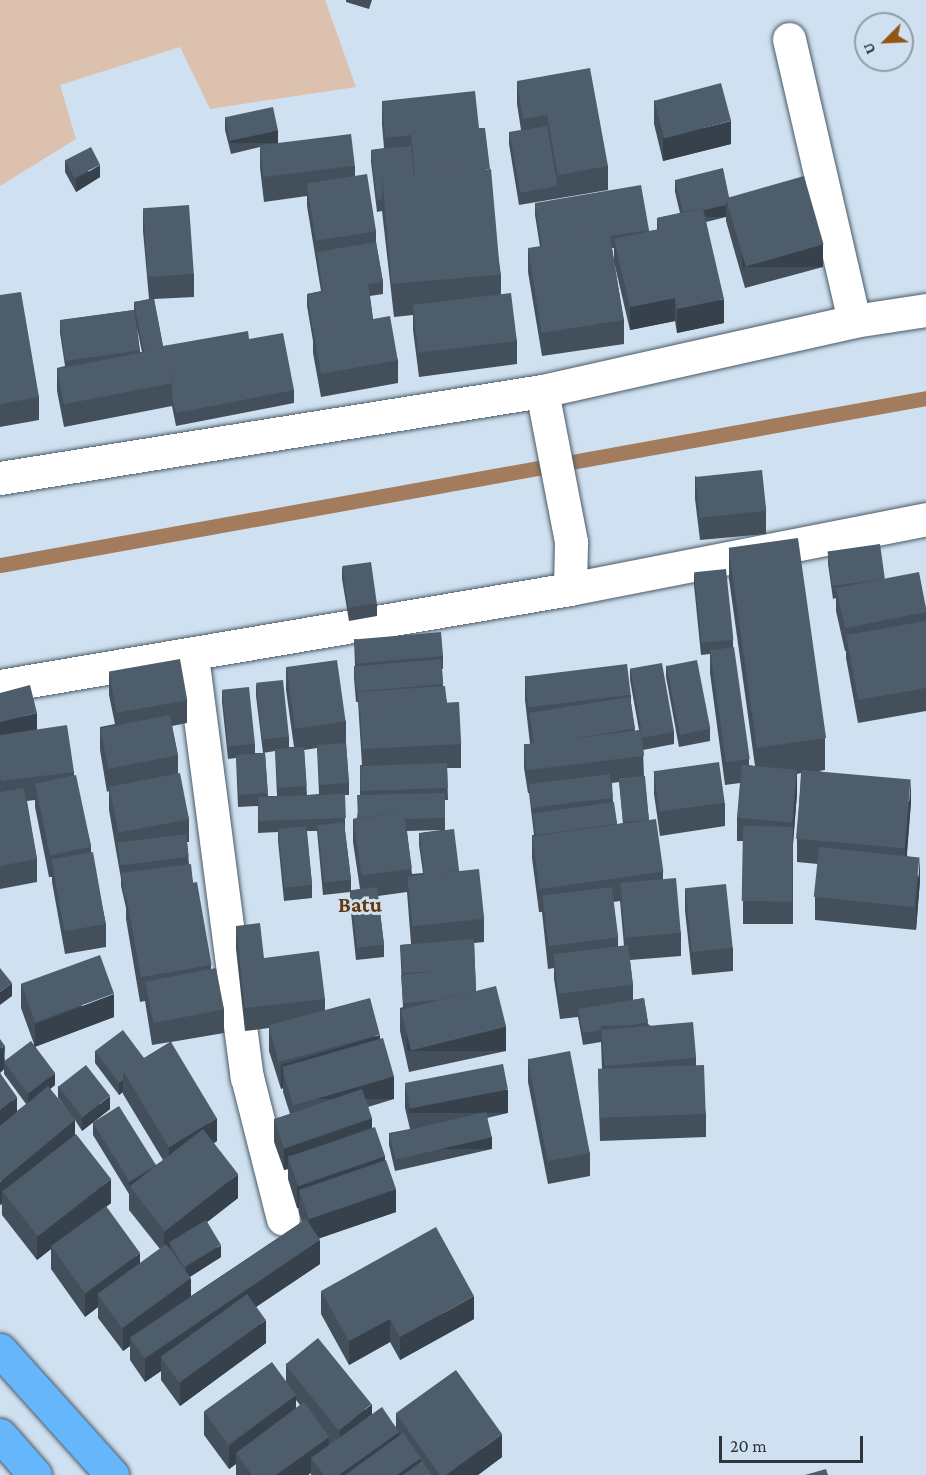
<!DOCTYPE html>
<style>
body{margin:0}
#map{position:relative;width:926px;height:1475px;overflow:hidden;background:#cfe1f1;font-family:"Crimson Pro",serif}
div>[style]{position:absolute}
.green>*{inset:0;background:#dcc2ae}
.stream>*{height:15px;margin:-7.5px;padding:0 7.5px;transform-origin:7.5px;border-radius:7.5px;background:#a37c5d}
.roads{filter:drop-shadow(0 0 2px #4a5966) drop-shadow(0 0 2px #4a5966)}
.street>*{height:33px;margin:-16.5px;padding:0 16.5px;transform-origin:16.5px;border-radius:16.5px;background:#fff}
.highway>*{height:33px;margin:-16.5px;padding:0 16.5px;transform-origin:16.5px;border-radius:16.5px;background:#65b6fa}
.wall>*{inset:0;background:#43505c}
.shaded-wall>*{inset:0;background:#37414b;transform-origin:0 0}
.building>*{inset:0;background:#4e5d6b;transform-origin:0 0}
span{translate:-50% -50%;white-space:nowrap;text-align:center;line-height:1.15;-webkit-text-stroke:6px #cfe1f1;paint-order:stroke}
.quarter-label{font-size:22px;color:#643a12;font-weight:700}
.north{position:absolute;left:854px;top:12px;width:60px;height:60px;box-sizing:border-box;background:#cfe1f1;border:2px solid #8f9ca8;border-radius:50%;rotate:246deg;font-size:16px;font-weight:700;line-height:24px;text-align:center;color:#2e353b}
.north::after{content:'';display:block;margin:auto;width:21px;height:27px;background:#935619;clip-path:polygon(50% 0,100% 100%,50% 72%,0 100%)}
.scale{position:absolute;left:719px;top:1436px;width:144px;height:27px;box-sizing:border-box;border:3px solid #2e353b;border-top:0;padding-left:8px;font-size:18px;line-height:21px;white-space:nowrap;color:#2e353b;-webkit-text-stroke:4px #cfe1f1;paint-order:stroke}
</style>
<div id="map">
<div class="green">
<div style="clip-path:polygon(0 0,325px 0,356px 87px,210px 109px,180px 47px,60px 85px,76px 139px,0 186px)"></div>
</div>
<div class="stream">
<div style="left:0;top:565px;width:941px;rotate:-10.22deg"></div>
</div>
<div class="roads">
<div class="street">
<div style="left:789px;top:39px;width:289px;rotate:77deg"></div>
<div style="left:542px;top:391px;width:154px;rotate:79.1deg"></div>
<div style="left:571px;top:542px;width:47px;rotate:91.2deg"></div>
<div style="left:0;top:478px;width:549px;rotate:-9.12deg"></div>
<div style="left:542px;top:391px;width:320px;rotate:-12.6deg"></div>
<div style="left:854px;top:321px;width:73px;rotate:-8.7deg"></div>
<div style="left:192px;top:656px;width:425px;rotate:82.6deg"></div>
<div style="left:247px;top:1077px;width:146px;rotate:75.8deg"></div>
<div style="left:0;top:686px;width:578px;rotate:-9.66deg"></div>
<div style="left:570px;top:589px;width:363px;rotate:-11.1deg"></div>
</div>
<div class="highway">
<div style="left:0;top:1350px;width:168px;rotate:48.1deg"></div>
<div style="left:0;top:1435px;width:53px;rotate:48.8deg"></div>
</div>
</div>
<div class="wall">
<div style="clip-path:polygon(346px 0,372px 0,369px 9px,346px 2px)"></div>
<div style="clip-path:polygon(517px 81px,608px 166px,608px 190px,519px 205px,509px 144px,509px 132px,521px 130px,517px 104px)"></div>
<div style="clip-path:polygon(654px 100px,731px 144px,663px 161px,654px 124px)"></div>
<div style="clip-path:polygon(382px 101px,479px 128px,501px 275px,501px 295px,517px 341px,517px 364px,419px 377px,413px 330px,413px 315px,394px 317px,382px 211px,377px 212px,371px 162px,371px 150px,384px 148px,382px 124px)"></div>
<div style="clip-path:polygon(225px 117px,278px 143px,355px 166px,355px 176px,376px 231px,376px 242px,383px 282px,383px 294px,370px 296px,373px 319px,398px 360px,398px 383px,321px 397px,313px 353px,313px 341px,307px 306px,307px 294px,321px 291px,307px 206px,307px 196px,264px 202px,260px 168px,260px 147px,231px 154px,225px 130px)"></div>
<div style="clip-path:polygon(65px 160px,100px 177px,76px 192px,65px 172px)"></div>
<div style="clip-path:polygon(evenodd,675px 180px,729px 197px,823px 267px,745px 288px,726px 221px,726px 217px,706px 222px,724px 323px,677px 333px,675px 321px,630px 330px,614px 262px,624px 320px,624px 344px,542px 356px,528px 272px,528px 249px,540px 247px,535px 215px,535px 203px,649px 230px,649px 231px,657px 230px,657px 218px,680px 213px,675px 192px,675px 180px,612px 248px,614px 248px,614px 262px,612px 248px)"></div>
<div style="clip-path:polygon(evenodd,143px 208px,194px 274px,194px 297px,154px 299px,163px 346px,249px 339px,294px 390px,294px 403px,176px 426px,172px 406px,64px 427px,57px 391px,57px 368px,65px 366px,60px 333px,60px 320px,134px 310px,134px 302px,149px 299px,143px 231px,143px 208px,137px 328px,142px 352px,140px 352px,140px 351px,137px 328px)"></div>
<div style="clip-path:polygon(0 296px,39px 397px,39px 420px,0 427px)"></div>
<div style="clip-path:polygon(695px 476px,766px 511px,766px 534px,700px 540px,695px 499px)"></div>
<div style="clip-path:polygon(729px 548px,825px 738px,825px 770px,819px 771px,911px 802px,907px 855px,920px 880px,916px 930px,815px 920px,815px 897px,818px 864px,797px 862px,797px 839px,801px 773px,797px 774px,797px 793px,793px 844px,793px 924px,743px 924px,743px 841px,737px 841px,737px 818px,740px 783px,725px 785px,710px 673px,710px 654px,701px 655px,694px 585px,694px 573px,733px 640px,733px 648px,749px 759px,749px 765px,755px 766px,729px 579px)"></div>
<div style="clip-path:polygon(828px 552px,885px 579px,926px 608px,926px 711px,858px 723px,846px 658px,846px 651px,845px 651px,836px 611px,836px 598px,833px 599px,828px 564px)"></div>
<div style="clip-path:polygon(342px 567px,377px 604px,377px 616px,349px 621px,342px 579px)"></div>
<div style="clip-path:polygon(evenodd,354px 639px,443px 656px,443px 669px,442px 669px,443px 686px,447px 703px,461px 744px,461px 768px,447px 768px,448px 800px,445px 800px,445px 830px,459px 871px,484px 919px,484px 942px,474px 943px,476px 991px,506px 1051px,409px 1072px,400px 1031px,400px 1008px,403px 1007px,400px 945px,411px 944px,407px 892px,378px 896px,384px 945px,384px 957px,356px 960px,350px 903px,350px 892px,323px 895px,317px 831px,307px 831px,312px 885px,312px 898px,284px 901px,278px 841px,278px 832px,258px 833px,258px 806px,238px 807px,236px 758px,228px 759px,222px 702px,222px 690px,255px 744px,255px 753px,265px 753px,268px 796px,277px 796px,275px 751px,263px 753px,256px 696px,256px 684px,289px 737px,289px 747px,294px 747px,286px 690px,286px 667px,346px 721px,346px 743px,349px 783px,349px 795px,345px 795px,345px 831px,351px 880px,351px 891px,360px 889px,353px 842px,353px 819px,357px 818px,360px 795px,360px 765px,362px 765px,358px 702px,356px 702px,354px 678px,354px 666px,355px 666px,354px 639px,317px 748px,319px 794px,307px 795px,304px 750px,317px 748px,354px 639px,442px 830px,419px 833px,419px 845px,423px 873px,412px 874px,407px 831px,442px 830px)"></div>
<div style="clip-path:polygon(666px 665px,710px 729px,710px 741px,679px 747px,666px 677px)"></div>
<div style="clip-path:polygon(evenodd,630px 668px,674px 732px,674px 744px,643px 750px,644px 776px,649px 820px,663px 872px,663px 879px,681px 933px,681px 956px,630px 960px,633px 985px,633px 1000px,644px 998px,648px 1024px,696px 1058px,696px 1066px,706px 1114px,706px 1137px,600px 1141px,598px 1070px,602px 1070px,601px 1042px,583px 1045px,578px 1017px,560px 1019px,554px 979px,554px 968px,548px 969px,542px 912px,539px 912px,532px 858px,532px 835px,534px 835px,529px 793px,528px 793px,524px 768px,524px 744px,530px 744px,525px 700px,525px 676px,631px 695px,631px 703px,635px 731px,639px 730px,630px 680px,630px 668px,619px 782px,623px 823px,617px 824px,613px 802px,612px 783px,619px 782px,630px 668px,620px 901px,624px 946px,618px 947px,618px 938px,613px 902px,620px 901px)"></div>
<div style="clip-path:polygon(109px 672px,187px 700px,187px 723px,172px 726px,178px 755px,178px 774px,189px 819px,189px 842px,187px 842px,189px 864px,211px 965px,211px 969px,224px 1009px,224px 1033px,171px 1042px,217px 1141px,214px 1143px,238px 1198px,207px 1222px,221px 1257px,190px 1277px,191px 1296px,302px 1222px,299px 1213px,299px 1208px,297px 1208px,288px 1179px,288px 1169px,284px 1170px,274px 1142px,274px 1119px,290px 1114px,283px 1092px,283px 1088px,281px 1089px,269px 1051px,269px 1028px,245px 1031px,236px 949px,236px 926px,264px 958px,325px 999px,325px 1011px,380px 1039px,394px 1099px,368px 1107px,372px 1128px,385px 1161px,396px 1212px,319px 1238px,320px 1264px,256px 1307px,266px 1343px,180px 1406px,161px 1380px,161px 1371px,145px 1382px,130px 1360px,130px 1346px,123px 1351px,98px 1318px,98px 1307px,85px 1317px,51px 1269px,51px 1249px,37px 1260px,2px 1215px,0 1073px,17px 1111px,26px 1104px,4px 1074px,4px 1069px,0 1073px,0 1039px,5px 1061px,34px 1044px,21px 1008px,21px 984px,114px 1017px,35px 1046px,55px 1085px,50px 1089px,69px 1112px,58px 1098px,58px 1086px,110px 1109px,82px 1131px,75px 1120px,75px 1135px,111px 1203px,106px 1207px,140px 1264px,160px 1249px,129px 1210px,129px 1194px,93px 1135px,93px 1122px,156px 1165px,163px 1160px,123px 1094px,123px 1092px,119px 1095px,95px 1063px,95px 1051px,144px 1058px,170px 1042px,152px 1045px,145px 1001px,140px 1002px,126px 919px,126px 908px,121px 886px,121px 879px,109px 810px,109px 791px,107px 792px,100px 750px,100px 727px,115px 724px,109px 695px)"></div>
<div style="clip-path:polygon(0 693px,37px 730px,74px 772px,74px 775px,91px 846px,91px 852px,106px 924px,106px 947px,65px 954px,52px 882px,52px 877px,49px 877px,35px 807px,35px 800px,27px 801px,37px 859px,37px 882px,0 889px)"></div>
<div style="clip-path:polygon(654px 771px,725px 803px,725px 826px,660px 836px,654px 794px)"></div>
<div style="clip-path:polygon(685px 888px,733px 948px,733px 971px,692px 975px,685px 911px)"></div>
<div style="clip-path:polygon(528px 1058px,590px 1153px,590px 1176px,548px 1184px,528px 1082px)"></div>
<div style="clip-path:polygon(405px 1085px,508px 1113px,487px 1118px,492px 1149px,395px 1171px,389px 1145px,389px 1133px,410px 1129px,405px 1108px)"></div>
<div style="clip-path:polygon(321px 1291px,474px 1319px,400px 1360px,390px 1342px,349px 1365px,321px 1314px)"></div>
<div style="clip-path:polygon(evenodd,286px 1365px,372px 1414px,396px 1427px,396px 1413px,502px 1457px,478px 1475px,311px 1475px,311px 1473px,308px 1475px,236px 1475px,236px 1464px,229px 1469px,204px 1435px,204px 1412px,286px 1382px,286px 1365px,296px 1400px,300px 1405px,296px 1408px,296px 1400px)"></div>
</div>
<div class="shaded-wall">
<div style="clip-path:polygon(731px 121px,731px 144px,663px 161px,663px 138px)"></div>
<div style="left:278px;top:130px;width:13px;height:48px;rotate:90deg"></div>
<div style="clip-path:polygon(100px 165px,100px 177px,76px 192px,76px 179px)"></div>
<div style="left:726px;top:205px;width:12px;height:43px;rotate:90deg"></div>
<div style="left:823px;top:244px;width:23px;height:81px;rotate:90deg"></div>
<div style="clip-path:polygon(675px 298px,675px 321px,630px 330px,630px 307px)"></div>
<div style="clip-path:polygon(724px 299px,724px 323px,677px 333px,677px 309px)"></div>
<div style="clip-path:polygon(37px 713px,37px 736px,0 745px,0 722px)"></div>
<div style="clip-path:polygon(797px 770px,797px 793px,793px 844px,793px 924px,793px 823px)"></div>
<div style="clip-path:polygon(911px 779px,911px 802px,905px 872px,905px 849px)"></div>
<div style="clip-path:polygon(920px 857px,920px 880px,916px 930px,916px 907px)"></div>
<div style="clip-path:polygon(12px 983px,12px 996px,0 1005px,0 992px)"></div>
<div style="clip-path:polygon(114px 994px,114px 1017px,35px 1047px,35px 1024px)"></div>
<div style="left:506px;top:1027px;width:24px;height:99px;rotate:90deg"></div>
<div style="clip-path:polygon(380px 1035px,380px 1058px,283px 1069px,283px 1088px,281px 1089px,281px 1065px)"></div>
<div style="clip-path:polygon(5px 1046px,4px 1069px,0 1073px,0 1049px)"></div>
<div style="clip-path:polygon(55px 1073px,55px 1085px,28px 1106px,28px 1094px)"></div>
<div style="left:394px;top:1076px;width:23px;height:103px;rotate:90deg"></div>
<div style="clip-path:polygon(123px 1080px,123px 1092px,119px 1095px,119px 1083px)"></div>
<div style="left:508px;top:1090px;width:23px;height:99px;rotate:90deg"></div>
<div style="clip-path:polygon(110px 1096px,110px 1109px,82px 1131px,82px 1118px)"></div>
<div style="clip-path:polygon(17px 1097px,17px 1120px,0 1133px,0 1110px)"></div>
<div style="clip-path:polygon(217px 1118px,217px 1141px,169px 1170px,169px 1147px)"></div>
<div style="clip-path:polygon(372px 1118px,372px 1141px,288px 1156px,288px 1169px,284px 1170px,284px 1147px)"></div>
<div style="clip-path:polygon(75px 1120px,75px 1143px,2px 1191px,2px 1204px,0 1205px,0 1182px)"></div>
<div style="left:492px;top:1137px;width:12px;height:99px;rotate:90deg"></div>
<div style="clip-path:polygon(385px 1156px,385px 1179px,299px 1190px,299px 1208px,297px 1208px,297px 1185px)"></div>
<div style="clip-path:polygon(156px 1166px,129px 1187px,129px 1182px)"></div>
<div style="clip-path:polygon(238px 1174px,238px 1198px,174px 1248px,170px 1243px,170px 1250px,164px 1255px,164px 1232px)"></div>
<div style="clip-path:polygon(111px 1179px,111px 1203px,53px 1248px,51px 1246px,51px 1249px,37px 1260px,37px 1237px)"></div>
<div style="clip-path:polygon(396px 1189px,396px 1212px,309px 1242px,309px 1218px)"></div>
<div style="clip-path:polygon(320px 1240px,320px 1264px,168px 1366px,161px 1357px,161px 1371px,145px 1382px,145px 1359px)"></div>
<div style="clip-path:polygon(221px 1245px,221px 1257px,186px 1279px,186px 1267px)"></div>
<div style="clip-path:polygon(140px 1253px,140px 1277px,98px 1295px,98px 1307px,85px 1317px,85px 1294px)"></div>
<div style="clip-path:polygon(191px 1278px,191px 1301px,130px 1337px,130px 1346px,123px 1351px,123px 1328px)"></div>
<div style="clip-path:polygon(474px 1296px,474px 1319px,400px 1360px,400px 1337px)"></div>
<div style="clip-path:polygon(390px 1319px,390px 1342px,349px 1365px,349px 1341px)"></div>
<div style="clip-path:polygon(266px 1320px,266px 1343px,180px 1406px,180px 1382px)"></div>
<div style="clip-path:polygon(296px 1395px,296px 1419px,236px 1453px,236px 1464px,229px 1469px,229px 1446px)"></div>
<div style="clip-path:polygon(372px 1404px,372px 1427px,340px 1453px,340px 1430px)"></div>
<div style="clip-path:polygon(399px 1432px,399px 1455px,372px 1475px,339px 1475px)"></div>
<div style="clip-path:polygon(502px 1434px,502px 1457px,478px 1475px,446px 1475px)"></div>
<div style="clip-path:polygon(329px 1437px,329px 1460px,311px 1458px,311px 1473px,308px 1475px,276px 1475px)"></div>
<div style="clip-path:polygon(421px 1458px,421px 1475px,397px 1475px)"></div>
</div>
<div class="building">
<div style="clip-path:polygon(590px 68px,608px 166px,558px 175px,547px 115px,523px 119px,517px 81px)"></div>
<div style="left:721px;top:83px;width:39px;height:69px;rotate:75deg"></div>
<div style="clip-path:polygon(475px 91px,479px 128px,485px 128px,490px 169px,415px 176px,411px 135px,385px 138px,382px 101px)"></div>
<div style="left:273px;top:107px;width:24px;height:49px;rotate:78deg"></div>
<div style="left:547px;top:126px;width:61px;height:38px;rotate:80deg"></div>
<div style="left:351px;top:134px;width:32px;height:92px;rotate:83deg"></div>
<div style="clip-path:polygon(411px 146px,414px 176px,382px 179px,382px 199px,377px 200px,371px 150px)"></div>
<div style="left:91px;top:147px;width:20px;height:29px;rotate:63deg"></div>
<div style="clip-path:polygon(723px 168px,729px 197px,726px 198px,726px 205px,704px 210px,703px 208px,683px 212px,675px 180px)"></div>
<div style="left:491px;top:169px;width:106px;height:109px;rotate:85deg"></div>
<div style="left:367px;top:174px;width:58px;height:61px;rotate:81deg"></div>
<div style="left:804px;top:176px;width:71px;height:81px;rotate:74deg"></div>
<div style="clip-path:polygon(641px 185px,649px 230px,610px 236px,610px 235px,542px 247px,535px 203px)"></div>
<div style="left:189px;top:205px;width:69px;height:46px;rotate:86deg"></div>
<div style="clip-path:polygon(703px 208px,724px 299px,677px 309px,675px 298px,630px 307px,614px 239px,659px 229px,657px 218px)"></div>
<div style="left:610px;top:235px;width:86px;height:83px;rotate:81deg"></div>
<div style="clip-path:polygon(376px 242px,383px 282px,368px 284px,373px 319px,313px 330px,307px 294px,323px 291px,317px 252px)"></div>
<div style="clip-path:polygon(21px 292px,39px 397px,0 404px,0 295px)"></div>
<div style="left:511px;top:293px;width:48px;height:99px;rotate:83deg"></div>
<div style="clip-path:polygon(154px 299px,163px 346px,248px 331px,249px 339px,283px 333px,294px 390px,176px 413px,172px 395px,172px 383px,165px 348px,144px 352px,134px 302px)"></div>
<div style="left:134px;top:310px;width:41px;height:75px;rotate:82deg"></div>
<div style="left:390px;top:316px;width:45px;height:78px;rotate:80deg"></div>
<div style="left:165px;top:348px;width:36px;height:110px;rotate:79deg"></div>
<div style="left:762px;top:470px;width:41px;height:67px;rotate:84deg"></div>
<div style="left:798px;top:538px;width:202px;height:70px;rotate:82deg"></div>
<div style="left:880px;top:544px;width:35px;height:53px;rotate:82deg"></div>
<div style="left:371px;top:562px;width:42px;height:29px;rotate:82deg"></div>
<div style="left:726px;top:569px;width:71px;height:32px;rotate:84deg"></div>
<div style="clip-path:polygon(919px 572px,926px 608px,926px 612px,845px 628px,836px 588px)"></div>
<div style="clip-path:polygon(926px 621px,926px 688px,858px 700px,846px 635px)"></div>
<div style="left:441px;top:632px;width:24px;height:87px;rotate:85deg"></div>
<div style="left:734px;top:647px;width:113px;height:24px;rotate:82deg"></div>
<div style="left:180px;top:659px;width:42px;height:72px;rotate:80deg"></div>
<div style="left:441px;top:659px;width:25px;height:87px;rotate:85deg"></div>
<div style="left:337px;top:660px;width:62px;height:51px;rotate:82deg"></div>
<div style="left:697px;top:660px;width:70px;height:31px;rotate:79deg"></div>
<div style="left:662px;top:663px;width:70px;height:32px;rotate:80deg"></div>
<div style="left:627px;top:664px;width:31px;height:103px;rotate:83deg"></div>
<div style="left:283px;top:680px;width:57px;height:27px;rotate:84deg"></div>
<div style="clip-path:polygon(30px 685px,37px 713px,0 722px,0 693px)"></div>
<div style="clip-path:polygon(445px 686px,447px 703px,360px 708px,360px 716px,358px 692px)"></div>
<div style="left:249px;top:687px;width:57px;height:27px;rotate:84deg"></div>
<div style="left:630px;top:697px;width:32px;height:102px;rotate:81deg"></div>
<div style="left:459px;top:702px;width:42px;height:99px;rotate:87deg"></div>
<div style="left:170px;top:715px;width:41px;height:71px;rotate:79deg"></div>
<div style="clip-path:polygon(67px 725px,74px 772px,1px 781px,0 773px,0 735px)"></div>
<div style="left:641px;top:730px;width:26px;height:118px;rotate:83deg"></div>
<div style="left:346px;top:743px;width:40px;height:29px;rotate:86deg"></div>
<div style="left:304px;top:747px;width:39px;height:29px;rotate:86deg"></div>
<div style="left:265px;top:753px;width:40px;height:29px;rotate:86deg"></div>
<div style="left:719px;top:762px;width:41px;height:66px;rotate:82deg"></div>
<div style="left:447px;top:763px;width:25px;height:87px;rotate:88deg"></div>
<div style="left:742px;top:765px;width:55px;height:53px;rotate:5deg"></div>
<div style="left:802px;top:770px;width:109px;height:69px;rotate:5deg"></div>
<div style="left:180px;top:773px;width:47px;height:72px;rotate:79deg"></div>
<div style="left:610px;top:774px;width:24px;height:82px;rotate:83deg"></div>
<div style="left:76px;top:775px;width:73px;height:42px;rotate:78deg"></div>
<div style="left:645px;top:776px;width:44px;height:26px;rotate:85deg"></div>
<div style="clip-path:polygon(24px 788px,37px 859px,0 866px,0 792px)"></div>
<div style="clip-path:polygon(445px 793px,445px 818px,405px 819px,404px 812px,358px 818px,357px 795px)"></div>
<div style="left:345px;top:794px;width:24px;height:87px;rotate:88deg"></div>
<div style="left:614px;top:802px;width:22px;height:82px;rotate:82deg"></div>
<div style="left:404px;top:812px;width:57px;height:51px;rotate:82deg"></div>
<div style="left:656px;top:819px;width:53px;height:125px;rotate:82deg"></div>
<div style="left:344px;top:822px;width:58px;height:27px;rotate:83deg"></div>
<div style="left:306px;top:826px;width:59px;height:28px;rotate:84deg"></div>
<div style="left:743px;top:826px;width:50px;height:75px;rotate:1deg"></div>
<div style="left:454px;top:829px;width:42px;height:35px;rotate:83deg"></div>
<div style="left:186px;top:834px;width:23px;height:69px;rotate:83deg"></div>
<div style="left:819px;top:847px;width:101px;height:50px;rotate:6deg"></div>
<div style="left:93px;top:852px;width:73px;height:42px;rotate:80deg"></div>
<div style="clip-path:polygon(191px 864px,193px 883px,125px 896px,121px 873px)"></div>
<div style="left:479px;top:869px;width:50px;height:72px;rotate:84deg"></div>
<div style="left:676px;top:878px;width:55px;height:56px;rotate:85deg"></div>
<div style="left:197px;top:882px;width:84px;height:72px;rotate:80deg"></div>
<div style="left:726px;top:884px;width:64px;height:41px;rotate:84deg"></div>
<div style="left:377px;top:887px;width:58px;height:27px;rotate:83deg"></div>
<div style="left:612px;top:887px;width:51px;height:70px;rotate:83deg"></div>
<div style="clip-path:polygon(260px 923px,264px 958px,319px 951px,325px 999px,245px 1008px,236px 926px)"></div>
<div style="clip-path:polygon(474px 939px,476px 991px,437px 1000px,403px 1003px,401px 975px,440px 971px,403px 973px,400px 945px)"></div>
<div style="left:628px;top:945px;width:40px;height:75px;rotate:83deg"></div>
<div style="left:100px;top:955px;width:41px;height:84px;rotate:70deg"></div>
<div style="clip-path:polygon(0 968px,12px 983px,0 992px)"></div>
<div style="left:216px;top:968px;width:42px;height:72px;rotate:79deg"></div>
<div style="left:496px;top:986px;width:42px;height:98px;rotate:76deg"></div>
<div style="left:370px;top:998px;width:38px;height:105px;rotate:75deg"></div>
<div style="clip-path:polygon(644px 998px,648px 1022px,633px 1025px,601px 1026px,601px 1030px,583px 1033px,578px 1009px)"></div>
<div style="left:693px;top:1022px;width:36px;height:92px;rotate:85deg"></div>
<div style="clip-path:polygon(123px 1030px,144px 1058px,123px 1071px,123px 1080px,119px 1083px,95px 1051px)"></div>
<div style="left:383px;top:1038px;width:40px;height:105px;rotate:74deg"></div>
<div style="clip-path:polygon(0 1039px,5px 1046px,0 1049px)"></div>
<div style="left:31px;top:1041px;width:40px;height:34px;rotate:53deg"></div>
<div style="left:171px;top:1042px;width:89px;height:56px;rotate:59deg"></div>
<div style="left:570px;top:1051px;width:104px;height:43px;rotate:79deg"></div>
<div style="left:503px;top:1064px;width:26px;height:100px;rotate:79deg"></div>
<div style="left:86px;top:1065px;width:39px;height:35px;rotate:52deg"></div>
<div style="left:704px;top:1065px;width:49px;height:106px;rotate:88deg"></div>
<div style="clip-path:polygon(0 1073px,17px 1097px,0 1110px)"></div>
<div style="clip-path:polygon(48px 1086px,75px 1120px,0 1182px,0 1126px)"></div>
<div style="left:362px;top:1089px;width:31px;height:93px;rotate:71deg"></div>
<div style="left:119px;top:1106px;width:70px;height:31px;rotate:58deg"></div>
<div style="left:486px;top:1112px;width:26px;height:99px;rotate:77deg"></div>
<div style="left:375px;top:1127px;width:31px;height:92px;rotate:71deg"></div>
<div style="left:203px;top:1129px;width:57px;height:93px;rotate:52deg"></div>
<div style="left:76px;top:1134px;width:57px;height:93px;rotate:52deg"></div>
<div style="left:386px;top:1160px;width:31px;height:92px;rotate:71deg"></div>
<div style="left:106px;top:1206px;width:58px;height:68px;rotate:54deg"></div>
<div style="left:306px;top:1219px;width:25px;height:212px;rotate:56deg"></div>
<div style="left:206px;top:1220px;width:29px;height:43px;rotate:59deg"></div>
<div style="clip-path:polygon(436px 1227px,474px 1296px,400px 1337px,390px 1319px,349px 1341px,321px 1291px)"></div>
<div style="left:166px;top:1244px;width:42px;height:85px;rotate:54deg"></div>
<div style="left:247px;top:1294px;width:32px;height:107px;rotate:54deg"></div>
<div style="left:318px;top:1338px;width:85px;height:42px;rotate:51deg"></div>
<div style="left:272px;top:1362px;width:41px;height:84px;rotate:54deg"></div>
<div style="clip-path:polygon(456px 1370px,502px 1434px,446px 1475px,440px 1475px,396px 1413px)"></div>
<div style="clip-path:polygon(304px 1402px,329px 1437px,276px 1475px,252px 1475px,236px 1453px)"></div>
<div style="clip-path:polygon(382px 1407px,399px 1432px,339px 1475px,324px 1475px,311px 1458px)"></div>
<div style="clip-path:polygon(403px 1433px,421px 1458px,397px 1475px,345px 1475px)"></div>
<div style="clip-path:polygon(422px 1461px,432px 1475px,403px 1475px)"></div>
<div style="clip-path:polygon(826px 1469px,828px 1475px,805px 1475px)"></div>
</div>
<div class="quarter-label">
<span style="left:360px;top:905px">Batu</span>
</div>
<div class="north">U</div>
<div class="scale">20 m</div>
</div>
